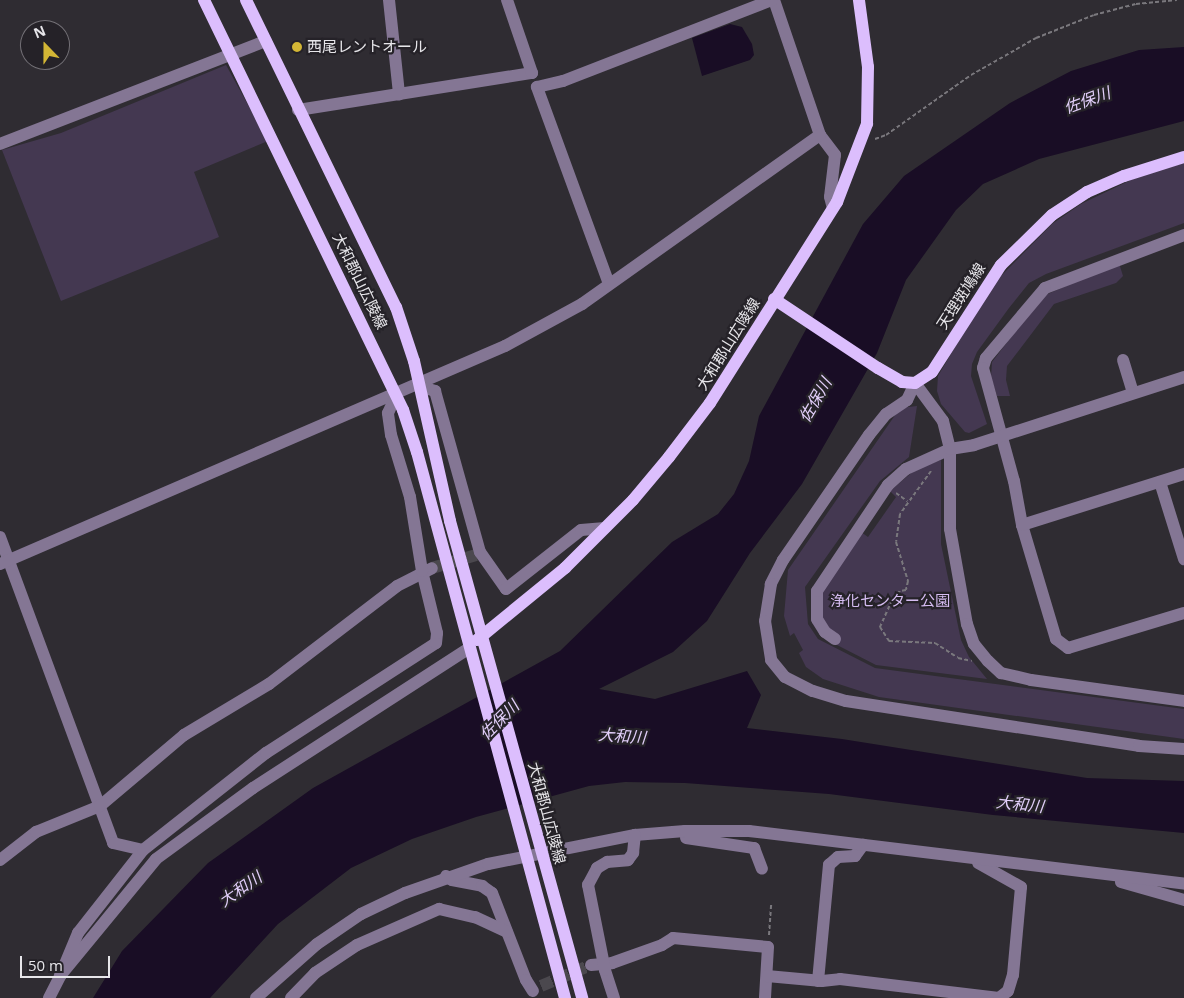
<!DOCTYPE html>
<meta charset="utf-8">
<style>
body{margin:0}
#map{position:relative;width:1184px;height:998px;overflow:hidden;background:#2f2c32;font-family:"Open Sans","Noto Sans JP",sans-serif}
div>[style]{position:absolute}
.green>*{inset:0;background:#443851}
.water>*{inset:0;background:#190d25}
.minor-tunnel>*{height:12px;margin-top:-6px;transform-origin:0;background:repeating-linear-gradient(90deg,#4b484e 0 12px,transparent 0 18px)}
.path>*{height:2px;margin-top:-1px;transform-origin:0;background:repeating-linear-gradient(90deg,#7a787d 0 4px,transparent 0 6.5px)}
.minor>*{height:12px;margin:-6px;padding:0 6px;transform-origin:6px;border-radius:6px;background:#847694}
.major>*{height:12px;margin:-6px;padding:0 6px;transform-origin:6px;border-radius:6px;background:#dcbefd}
.dots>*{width:14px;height:14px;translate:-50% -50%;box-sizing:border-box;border:2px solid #252228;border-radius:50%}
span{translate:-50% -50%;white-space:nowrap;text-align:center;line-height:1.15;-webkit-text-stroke:4.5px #252228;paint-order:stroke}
.poi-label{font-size:15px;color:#e7e6ea}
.left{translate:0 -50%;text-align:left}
.street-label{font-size:15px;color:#e7e6ea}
.park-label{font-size:15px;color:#d5bcf1}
.water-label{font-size:16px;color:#e2cffa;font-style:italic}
.north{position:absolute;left:20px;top:20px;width:50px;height:50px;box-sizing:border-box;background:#252228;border:1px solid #737076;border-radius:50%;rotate:338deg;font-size:14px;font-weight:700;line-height:20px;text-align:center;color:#e7e6ea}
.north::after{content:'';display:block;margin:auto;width:18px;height:22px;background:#d3b635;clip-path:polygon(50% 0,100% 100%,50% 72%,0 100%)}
.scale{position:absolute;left:20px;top:956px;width:90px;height:22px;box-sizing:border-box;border:2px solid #e7e6ea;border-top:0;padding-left:6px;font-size:15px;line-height:18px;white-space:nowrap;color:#e7e6ea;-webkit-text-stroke:4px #252228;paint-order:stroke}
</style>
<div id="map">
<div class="green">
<div style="clip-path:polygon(226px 65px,268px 141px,194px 172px,219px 237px,61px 301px,2px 150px,61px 133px)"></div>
<div style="clip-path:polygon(1184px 163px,1184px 223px,1046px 274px,1029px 283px,1009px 308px,977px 352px,972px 364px,971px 376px,987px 424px,969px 433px,965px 432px,941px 404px,937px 391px,938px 376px,982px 301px,1001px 276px,1052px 224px,1081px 204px,1137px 177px)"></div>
<div style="clip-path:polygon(1119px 263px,1123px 276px,1116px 283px,1054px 304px,1007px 366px,1006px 380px,1010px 396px,997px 396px,991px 377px,992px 362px,1043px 296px)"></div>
<div style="clip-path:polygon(917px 406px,909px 457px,880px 481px,805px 587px,808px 624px,818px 639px,875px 668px,1184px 709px,1184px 739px,879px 697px,823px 679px,806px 667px,799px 653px,803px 650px,794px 633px,790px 636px,784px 616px,788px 570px,900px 408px)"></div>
<div style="clip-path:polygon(941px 460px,941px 544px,961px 640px,969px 657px,987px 679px,876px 665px,835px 644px,820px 616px,823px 591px,861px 532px,868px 537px,896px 497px,890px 491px,916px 469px)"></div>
</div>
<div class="water">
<div style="clip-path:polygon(730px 24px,742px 27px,752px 44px,754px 55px,750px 60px,702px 76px,692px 38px)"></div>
<div style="clip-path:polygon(1184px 47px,1184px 121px,1039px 159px,983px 184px,956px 210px,906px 280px,877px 353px,802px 484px,750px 553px,707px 621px,673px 652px,599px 689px,655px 699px,747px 671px,761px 695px,747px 728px,842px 739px,1087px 778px,1184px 781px,1184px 833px,993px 815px,829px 794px,685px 783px,625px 782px,589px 786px,476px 817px,412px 839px,351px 868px,278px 924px,210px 998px,93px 998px,122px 951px,208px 863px,313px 788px,560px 651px,672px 542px,718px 514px,734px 494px,749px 461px,759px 416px,863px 224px,904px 176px,1010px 103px,1071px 71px,1139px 50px)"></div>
</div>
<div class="minor-tunnel">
<div style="left:432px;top:568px;width:46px;rotate:-16.5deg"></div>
<div style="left:541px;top:986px;width:54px;rotate:-22.8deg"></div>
</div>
<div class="path">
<div style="left:875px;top:139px;width:12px;rotate:-20deg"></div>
<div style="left:886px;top:135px;width:104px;rotate:-35.2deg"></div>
<div style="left:971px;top:75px;width:75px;rotate:-29.6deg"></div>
<div style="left:1036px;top:38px;width:62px;rotate:-21.6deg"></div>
<div style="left:1094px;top:15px;width:43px;rotate:-14.7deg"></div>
<div style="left:1136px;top:4px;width:41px;rotate:-5.6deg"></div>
<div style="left:931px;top:471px;width:53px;rotate:125.8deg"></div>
<div style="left:900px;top:514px;width:28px;rotate:98deg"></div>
<div style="left:896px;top:542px;width:41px;rotate:72.9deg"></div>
<div style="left:908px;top:581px;width:9px;rotate:103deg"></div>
<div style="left:906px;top:590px;width:6px;rotate:171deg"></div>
<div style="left:900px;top:591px;width:12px;rotate:132deg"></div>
<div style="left:892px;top:600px;width:30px;rotate:114deg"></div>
<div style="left:880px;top:627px;width:17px;rotate:57deg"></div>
<div style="left:889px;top:641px;width:46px;rotate:2.5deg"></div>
<div style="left:935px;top:643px;width:27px;rotate:33deg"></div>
<div style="left:958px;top:658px;width:14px;rotate:12deg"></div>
<div style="left:896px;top:493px;width:14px;rotate:36deg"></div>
<div style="left:769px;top:935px;width:32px;rotate:-86deg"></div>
</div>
<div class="minor">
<div style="left:389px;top:0;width:95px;rotate:83.9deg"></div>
<div style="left:774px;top:0;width:143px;rotate:71.2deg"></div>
<div style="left:820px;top:135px;width:25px;rotate:53deg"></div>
<div style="left:835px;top:155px;width:42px;rotate:96.8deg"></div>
<div style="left:830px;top:197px;width:11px;rotate:75deg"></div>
<div style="left:298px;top:110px;width:237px;rotate:-9deg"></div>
<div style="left:532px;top:73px;width:77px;rotate:-108.9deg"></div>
<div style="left:0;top:144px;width:285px;rotate:-21.2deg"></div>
<div style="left:1184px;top:235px;width:149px;rotate:159.1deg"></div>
<div style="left:1045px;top:288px;width:92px;rotate:130.1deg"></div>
<div style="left:986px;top:358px;width:10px;rotate:107deg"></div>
<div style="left:983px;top:368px;width:117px;rotate:74.7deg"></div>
<div style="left:1014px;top:481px;width:45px;rotate:79.7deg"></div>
<div style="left:1022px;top:525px;width:119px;rotate:73.4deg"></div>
<div style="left:1056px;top:639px;width:15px;rotate:37deg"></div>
<div style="left:1068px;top:648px;width:121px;rotate:-16.8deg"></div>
<div style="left:609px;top:284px;width:210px;rotate:-110.1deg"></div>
<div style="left:537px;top:87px;width:27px;rotate:-13deg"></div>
<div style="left:563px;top:81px;width:224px;rotate:-21.2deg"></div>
<div style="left:1123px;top:360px;width:34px;rotate:73deg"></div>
<div style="left:915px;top:383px;width:19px;rotate:115deg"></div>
<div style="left:907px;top:400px;width:25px;rotate:146deg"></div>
<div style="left:886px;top:414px;width:27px;rotate:129deg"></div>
<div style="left:869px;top:435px;width:152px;rotate:124.5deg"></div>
<div style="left:783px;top:560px;width:27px;rotate:117deg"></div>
<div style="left:771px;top:584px;width:37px;rotate:99deg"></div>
<div style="left:765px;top:621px;width:39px;rotate:81deg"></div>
<div style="left:771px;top:660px;width:22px;rotate:51deg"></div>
<div style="left:785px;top:677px;width:31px;rotate:27deg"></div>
<div style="left:813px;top:691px;width:34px;rotate:17deg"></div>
<div style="left:846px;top:701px;width:296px;rotate:8.7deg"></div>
<div style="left:1139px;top:746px;width:45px;rotate:3.8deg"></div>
<div style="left:915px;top:383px;width:47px;rotate:53.6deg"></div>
<div style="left:943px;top:421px;width:29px;rotate:76deg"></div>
<div style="left:950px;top:449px;width:80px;rotate:90deg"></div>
<div style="left:950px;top:529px;width:97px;rotate:79.9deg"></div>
<div style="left:967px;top:624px;width:21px;rotate:71deg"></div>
<div style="left:974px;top:644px;width:22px;rotate:51deg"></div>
<div style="left:988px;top:661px;width:18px;rotate:43deg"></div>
<div style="left:1001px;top:673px;width:31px;rotate:13deg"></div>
<div style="left:1031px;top:680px;width:154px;rotate:7.8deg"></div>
<div style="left:418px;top:386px;width:18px;rotate:16deg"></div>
<div style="left:435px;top:391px;width:167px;rotate:74.4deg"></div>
<div style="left:480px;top:552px;width:45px;rotate:54.9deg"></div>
<div style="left:506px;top:589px;width:95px;rotate:-38.2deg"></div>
<div style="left:581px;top:530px;width:24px;rotate:-5deg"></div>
<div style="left:1160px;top:482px;width:81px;rotate:72.7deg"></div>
<div style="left:1022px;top:525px;width:170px;rotate:-17.5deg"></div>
<div style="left:0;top:537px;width:326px;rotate:69.7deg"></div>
<div style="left:113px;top:843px;width:31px;rotate:13deg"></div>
<div style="left:0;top:564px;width:550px;rotate:-23.35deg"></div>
<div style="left:505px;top:346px;width:88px;rotate:-28.6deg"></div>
<div style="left:582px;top:304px;width:292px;rotate:-35.4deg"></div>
<div style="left:835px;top:639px;width:12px;rotate:-145deg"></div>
<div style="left:825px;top:632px;width:15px;rotate:-122deg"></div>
<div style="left:817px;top:619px;width:28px;rotate:-90deg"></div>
<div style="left:817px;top:591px;width:128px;rotate:-56.2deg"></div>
<div style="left:888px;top:485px;width:24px;rotate:-42deg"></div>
<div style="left:906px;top:469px;width:48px;rotate:-24.4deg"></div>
<div style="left:950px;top:449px;width:24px;rotate:-9deg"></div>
<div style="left:974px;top:445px;width:221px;rotate:-17.9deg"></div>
<div style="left:686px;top:838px;width:69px;rotate:8.4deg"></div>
<div style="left:754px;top:848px;width:22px;rotate:69deg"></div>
<div style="left:0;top:860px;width:46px;rotate:-37.9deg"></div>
<div style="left:36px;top:832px;width:69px;rotate:-22.1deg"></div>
<div style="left:100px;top:806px;width:110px;rotate:-40.2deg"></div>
<div style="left:184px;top:735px;width:99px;rotate:-31deg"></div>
<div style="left:269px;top:684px;width:161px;rotate:-37.4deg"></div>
<div style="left:397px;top:586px;width:39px;rotate:-27deg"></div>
<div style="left:446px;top:876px;width:7px;rotate:34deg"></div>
<div style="left:452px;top:880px;width:31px;rotate:11deg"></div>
<div style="left:482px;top:886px;width:12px;rotate:35deg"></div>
<div style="left:492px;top:893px;width:93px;rotate:68.7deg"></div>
<div style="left:526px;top:980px;width:13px;rotate:58deg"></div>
<div style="left:1121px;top:882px;width:66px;rotate:15.9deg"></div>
<div style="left:591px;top:965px;width:21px;rotate:-5deg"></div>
<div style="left:612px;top:963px;width:53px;rotate:-19.8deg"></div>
<div style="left:662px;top:945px;width:13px;rotate:-32deg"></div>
<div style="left:673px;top:938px;width:95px;rotate:5.4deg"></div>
<div style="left:768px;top:947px;width:51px;rotate:93.4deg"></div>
<div style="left:60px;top:976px;width:47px;rotate:-67.3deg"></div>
<div style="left:78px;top:933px;width:105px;rotate:-51.9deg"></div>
<div style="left:143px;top:850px;width:157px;rotate:-38.3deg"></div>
<div style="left:266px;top:753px;width:202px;rotate:-32.9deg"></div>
<div style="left:436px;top:643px;width:10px;rotate:-84deg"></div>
<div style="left:437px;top:633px;width:64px;rotate:-103.6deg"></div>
<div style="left:422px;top:571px;width:75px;rotate:-99.2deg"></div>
<div style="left:410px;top:497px;width:65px;rotate:-107deg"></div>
<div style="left:391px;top:435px;width:22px;rotate:-98deg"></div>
<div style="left:388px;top:413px;width:19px;rotate:-65deg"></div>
<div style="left:767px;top:976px;width:55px;rotate:5.2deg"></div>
<div style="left:822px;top:981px;width:18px;rotate:-6deg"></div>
<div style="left:840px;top:979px;width:160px;rotate:6.8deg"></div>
<div style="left:999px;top:998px;width:11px;rotate:-38deg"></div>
<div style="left:1008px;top:991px;width:17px;rotate:-73deg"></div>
<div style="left:1013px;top:975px;width:88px;rotate:-84.8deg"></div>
<div style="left:1021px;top:887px;width:49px;rotate:-150.8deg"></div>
<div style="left:818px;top:981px;width:117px;rotate:-84.6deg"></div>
<div style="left:829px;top:865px;width:12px;rotate:-42deg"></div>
<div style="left:838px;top:857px;width:17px;rotate:-3deg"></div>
<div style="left:855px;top:856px;width:14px;rotate:-54deg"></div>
<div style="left:49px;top:998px;width:25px;rotate:-63deg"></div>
<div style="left:60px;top:976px;width:151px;rotate:-50.6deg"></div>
<div style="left:156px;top:859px;width:120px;rotate:-36.2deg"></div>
<div style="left:253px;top:788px;width:257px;rotate:-32.9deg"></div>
<div style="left:256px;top:998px;width:81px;rotate:-41.5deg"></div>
<div style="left:317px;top:944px;width:53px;rotate:-34.3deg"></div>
<div style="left:361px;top:914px;width:49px;rotate:-25.5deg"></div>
<div style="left:405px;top:893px;width:88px;rotate:-19.3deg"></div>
<div style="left:488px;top:864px;width:150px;rotate:-11.2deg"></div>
<div style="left:635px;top:835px;width:50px;rotate:-4.6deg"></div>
<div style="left:685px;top:831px;width:64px"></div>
<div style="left:749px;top:831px;width:438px;rotate:6.9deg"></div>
<div style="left:291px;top:998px;width:35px;rotate:-46deg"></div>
<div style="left:315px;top:973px;width:50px;rotate:-33.7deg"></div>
<div style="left:357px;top:945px;width:90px;rotate:-23.7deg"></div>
<div style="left:439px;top:909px;width:37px;rotate:13deg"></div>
<div style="left:475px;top:917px;width:35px;rotate:25deg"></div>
<div style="left:614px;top:998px;width:29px;rotate:-108deg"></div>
<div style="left:605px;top:970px;width:87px;rotate:-101.3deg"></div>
<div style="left:588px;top:885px;width:19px;rotate:-62deg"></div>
<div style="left:597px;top:868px;width:12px;rotate:-31deg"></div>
<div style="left:607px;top:862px;width:21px;rotate:-5deg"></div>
<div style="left:628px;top:860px;width:9px;rotate:-54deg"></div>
<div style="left:633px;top:853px;width:18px;rotate:-84deg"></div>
</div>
<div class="major">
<div style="left:204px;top:0;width:456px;rotate:64.1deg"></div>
<div style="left:403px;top:410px;width:44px;rotate:71.6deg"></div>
<div style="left:417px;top:452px;width:566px;rotate:74.83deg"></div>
<div style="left:246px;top:0;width:342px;rotate:64deg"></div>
<div style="left:396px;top:307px;width:57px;rotate:71.6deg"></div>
<div style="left:414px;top:361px;width:164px;rotate:77.3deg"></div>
<div style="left:450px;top:521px;width:495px;rotate:74.5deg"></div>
<div style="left:774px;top:299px;width:125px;rotate:33.6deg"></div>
<div style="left:878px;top:368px;width:28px;rotate:30deg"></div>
<div style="left:902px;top:382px;width:13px;rotate:4deg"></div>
<div style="left:915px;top:383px;width:20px;rotate:-33deg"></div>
<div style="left:932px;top:372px;width:127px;rotate:-57.2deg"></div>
<div style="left:1001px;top:265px;width:71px;rotate:-44.4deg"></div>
<div style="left:1052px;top:215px;width:42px;rotate:-33.3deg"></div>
<div style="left:1087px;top:192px;width:40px;rotate:-23.4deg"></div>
<div style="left:1124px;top:176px;width:63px;rotate:-17.6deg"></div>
<div style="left:477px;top:640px;width:114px;rotate:-39.3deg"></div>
<div style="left:565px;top:568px;width:96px;rotate:-45deg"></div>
<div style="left:633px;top:500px;width:56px;rotate:-50.1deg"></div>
<div style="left:669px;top:457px;width:68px;rotate:-52.8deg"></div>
<div style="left:710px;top:403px;width:238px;rotate:-57.7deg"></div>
<div style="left:837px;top:202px;width:84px;rotate:-69deg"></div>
<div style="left:867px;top:124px;width:57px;rotate:-89deg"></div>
<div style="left:868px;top:67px;width:68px;rotate:-97.7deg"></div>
</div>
<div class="dots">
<div style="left:297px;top:47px;background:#d3b635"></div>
</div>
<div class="poi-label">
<span class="left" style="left:307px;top:47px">西尾レントオール</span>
</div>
<div class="street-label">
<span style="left:360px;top:281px;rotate:64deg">大和郡山広陵線</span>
<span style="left:961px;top:296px;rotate:-57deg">天理斑鳩線</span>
<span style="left:728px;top:344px;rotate:-58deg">大和郡山広陵線</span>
<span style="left:547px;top:813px;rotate:75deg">大和郡山広陵線</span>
</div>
<div class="park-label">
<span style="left:890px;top:601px">浄化センター公園</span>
</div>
<div class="water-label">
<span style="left:1087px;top:100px;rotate:-20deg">佐保川</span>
<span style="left:815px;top:400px;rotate:-60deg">佐保川</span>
<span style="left:499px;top:720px;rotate:-45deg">佐保川</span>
<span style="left:622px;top:736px;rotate:4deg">大和川</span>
<span style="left:1020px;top:804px;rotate:6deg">大和川</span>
<span style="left:240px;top:889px;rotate:-35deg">大和川</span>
</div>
<div class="north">N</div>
<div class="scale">50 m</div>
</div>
